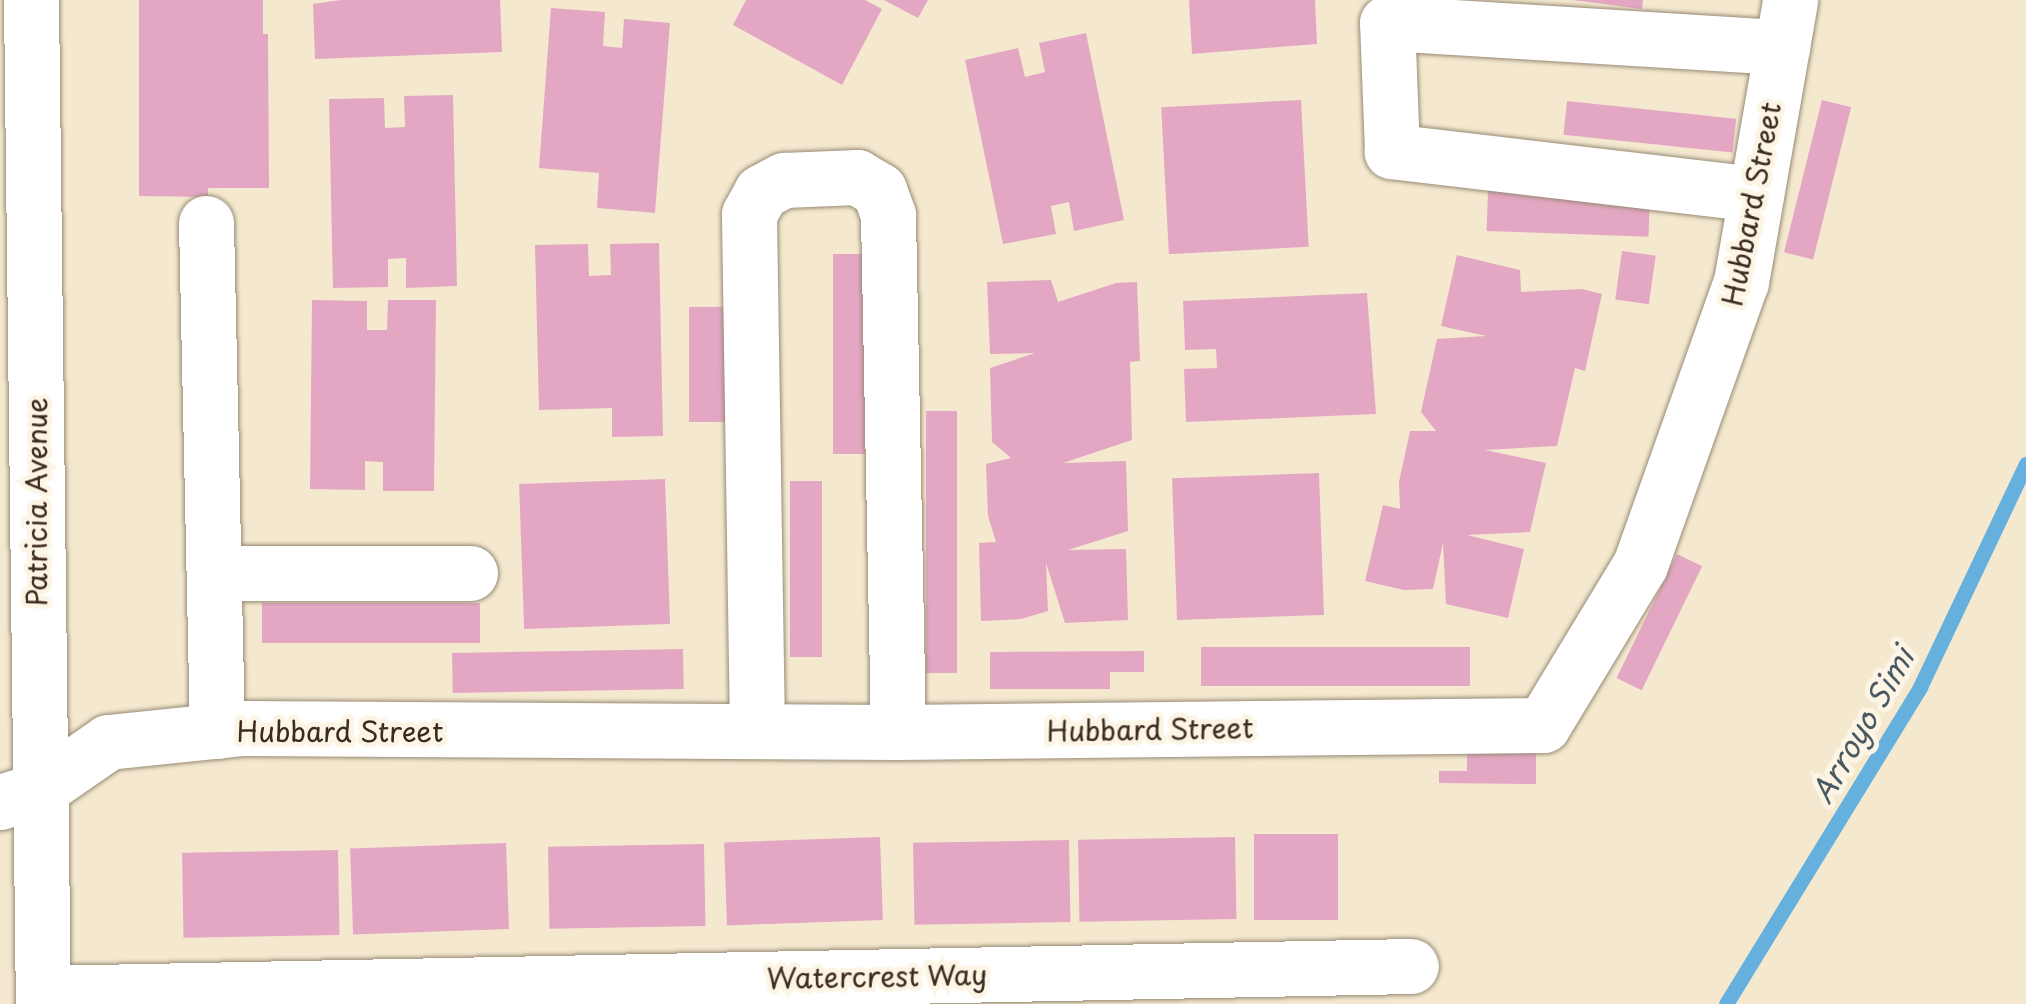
<!DOCTYPE html>
<style>
body{margin:0}
#map{position:relative;width:2026px;height:1004px;overflow:hidden;background:#f4e9cf;font-family:"Playpen Sans",sans-serif}
div>[style]{position:absolute}
.stream>*{height:15px;margin:-7.5px;padding:0 7.5px;transform-origin:7.5px;border-radius:7.5px;background:#66b0de}
.building>*{inset:0;background:#e4a7c3;transform-origin:0 0}
.roads{filter:drop-shadow(0 0 2px #988a76) drop-shadow(0 0 2px #988a76)}
.minor>*{height:55px;margin:-27.5px;padding:0 27.5px;transform-origin:27.5px;border-radius:27.5px;background:#fff}
span{translate:-50% -50%;white-space:nowrap;text-align:center;line-height:1.15;-webkit-text-stroke:10px #fcf5e5;paint-order:stroke}
.street-label{font-size:28px;color:#3b2a1e}
.water-label{font-size:30px;color:#4a5961;font-style:italic}
</style>
<div id="map">
<div class="stream">
<div style="left:1726px;top:1004px;width:372px;rotate:-58.5deg"></div>
<div style="left:1920px;top:687px;width:247px;rotate:-64.6deg"></div>
</div>
<div class="building">
<div style="clip-path:polygon(139px 0,263px 0,263px 34px,268px 34px,269px 188px,208px 188px,208px 197px,139px 196px)"></div>
<div style="clip-path:polygon(341px 0,500px 0,502px 52px,315px 59px,313px 4px)"></div>
<div style="clip-path:polygon(746px 0,865px 0,882px 9px,842px 85px,733px 25px)"></div>
<div style="clip-path:polygon(884px 0,928px 0,918px 18px)"></div>
<div style="clip-path:polygon(1189px 0,1315px 0,1317px 44px,1192px 54px)"></div>
<div style="clip-path:polygon(1573px 0,1643px 0,1642px 9px)"></div>
<div style="clip-path:polygon(551px 8px,605px 12px,603px 46px,622px 48px,624px 19px,670px 23px,655px 213px,597px 208px,599px 173px,539px 168px)"></div>
<div style="clip-path:polygon(1086px 33px,1124px 220px,1074px 231px,1069px 202px,1051px 206px,1056px 234px,1003px 244px,965px 60px,1018px 48px,1025px 77px,1045px 72px,1039px 43px)"></div>
<div style="clip-path:polygon(453px 95px,457px 286px,406px 288px,406px 258px,388px 259px,388px 287px,333px 288px,329px 99px,384px 98px,385px 128px,405px 127px,404px 96px)"></div>
<div style="left:1301px;top:100px;width:147px;height:140px;rotate:87deg"></div>
<div style="left:1822px;top:100px;width:30px;height:157px;rotate:14deg"></div>
<div style="left:1567px;top:101px;width:170px;height:34px;rotate:6deg"></div>
<div style="left:1488px;top:191px;width:162px;height:40px;rotate:2deg"></div>
<div style="clip-path:polygon(659px 243px,663px 436px,612px 437px,612px 408px,539px 410px,535px 245px,588px 244px,589px 276px,611px 275px,610px 244px)"></div>
<div style="left:1622px;top:251px;width:34px;height:49px;rotate:8deg"></div>
<div style="left:833px;top:254px;width:32px;height:200px"></div>
<div style="clip-path:polygon(1457px 255px,1520px 270px,1521px 292px,1582px 289px,1602px 294px,1585px 371px,1575px 368px,1557px 446px,1485px 450px,1546px 463px,1530px 532px,1467px 535px,1524px 549px,1508px 618px,1446px 604px,1443px 543px,1433px 589px,1404px 590px,1365px 581px,1383px 505px,1400px 509px,1399px 482px,1410px 431px,1436px 431px,1421px 412px,1437px 339px,1486px 336px,1441px 326px)"></div>
<div style="clip-path:polygon(1051px 280px,1058px 302px,1116px 283px,1137px 282px,1140px 361px,1130px 362px,1132px 440px,1063px 463px,1126px 461px,1128px 531px,1068px 550px,1126px 549px,1128px 620px,1065px 623px,1046px 563px,1048px 611px,1021px 619px,981px 621px,979px 543px,996px 542px,988px 516px,986px 464px,1011px 458px,992px 442px,990px 368px,1035px 353px,990px 354px,987px 282px)"></div>
<div style="clip-path:polygon(1367px 293px,1376px 414px,1186px 422px,1184px 369px,1217px 368px,1216px 349px,1185px 350px,1183px 301px)"></div>
<div style="clip-path:polygon(312px 300px,367px 301px,367px 330px,387px 330px,388px 300px,436px 300px,434px 491px,383px 491px,383px 462px,365px 461px,365px 490px,310px 489px)"></div>
<div style="left:689px;top:307px;width:40px;height:115px"></div>
<div style="left:926px;top:411px;width:31px;height:262px"></div>
<div style="left:1319px;top:473px;width:142px;height:147px;rotate:88deg"></div>
<div style="left:665px;top:479px;width:145px;height:146px;rotate:88deg"></div>
<div style="left:790px;top:481px;width:32px;height:176px"></div>
<div style="left:1677px;top:554px;width:28px;height:138px;rotate:26deg"></div>
<div style="left:262px;top:603px;width:218px;height:40px"></div>
<div style="left:1201px;top:647px;width:269px;height:39px"></div>
<div style="left:683px;top:649px;width:40px;height:231px;rotate:89deg"></div>
<div style="clip-path:polygon(1144px 651px,1144px 672px,1110px 672px,1110px 689px,990px 689px,990px 652px)"></div>
<div style="clip-path:polygon(1467px 750px,1536px 751px,1536px 784px,1439px 783px,1439px 771px,1467px 771px)"></div>
<div style="left:1254px;top:834px;width:84px;height:86px"></div>
<div style="left:880px;top:837px;width:83px;height:156px;rotate:88deg"></div>
<div style="left:1235px;top:837px;width:82px;height:157px;rotate:89deg"></div>
<div style="left:1069px;top:840px;width:82px;height:156px;rotate:89deg"></div>
<div style="left:506px;top:843px;width:86px;height:156px;rotate:88deg"></div>
<div style="left:704px;top:844px;width:82px;height:156px;rotate:89deg"></div>
<div style="left:338px;top:850px;width:85px;height:156px;rotate:89deg"></div>
</div>
<div class="roads">
<div class="minor">
<div style="left:31px;top:0;width:1004px;rotate:89.32deg"></div>
<div style="left:1756px;top:194px;width:367px;rotate:-173.3deg"></div>
<div style="left:1392px;top:151px;width:128px;rotate:-92.2deg"></div>
<div style="left:1387px;top:23px;width:396px;rotate:3.5deg"></div>
<div style="left:206px;top:223px;width:508px;rotate:88.76deg"></div>
<div style="left:214px;top:573px;width:256px"></div>
<div style="left:757px;top:731px;width:517px;rotate:-90.89deg"></div>
<div style="left:749px;top:214px;width:25px;rotate:-61deg"></div>
<div style="left:761px;top:192px;width:26px;rotate:-28deg"></div>
<div style="left:784px;top:180px;width:73px;rotate:-2.4deg"></div>
<div style="left:857px;top:177px;width:26px;rotate:31deg"></div>
<div style="left:879px;top:190px;width:27px;rotate:70deg"></div>
<div style="left:888px;top:215px;width:517px;rotate:88.89deg"></div>
<div style="left:0;top:802px;width:41px;rotate:-17.1deg"></div>
<div style="left:39px;top:790px;width:84px;rotate:-34.8deg"></div>
<div style="left:108px;top:742px;width:136px;rotate:-5.9deg"></div>
<div style="left:243px;top:728px;width:655px;rotate:0.35deg"></div>
<div style="left:898px;top:732px;width:645px;rotate:-0.62deg"></div>
<div style="left:1543px;top:725px;width:187px;rotate:-58.8deg"></div>
<div style="left:1640px;top:565px;width:300px;rotate:-70.4deg"></div>
<div style="left:1741px;top:282px;width:286px;rotate:-80.1deg"></div>
<div style="left:43px;top:993px;width:1368px;rotate:-1.13deg"></div>
</div>
</div>
<div class="street-label">
<span style="left:1751px;top:204px;rotate:-79deg">Hubbard Street</span>
<span style="left:36px;top:502px;rotate:-90deg">Patricia Avenue</span>
<span style="left:1150px;top:729px;rotate:-1deg">Hubbard Street</span>
<span style="left:340px;top:731px">Hubbard Street</span>
<span style="left:877px;top:976px;rotate:-1deg">Watercrest Way</span>
</div>
<div class="water-label">
<span style="left:1862px;top:725px;rotate:-60deg">Arroyo Simi</span>
</div>
</div>
